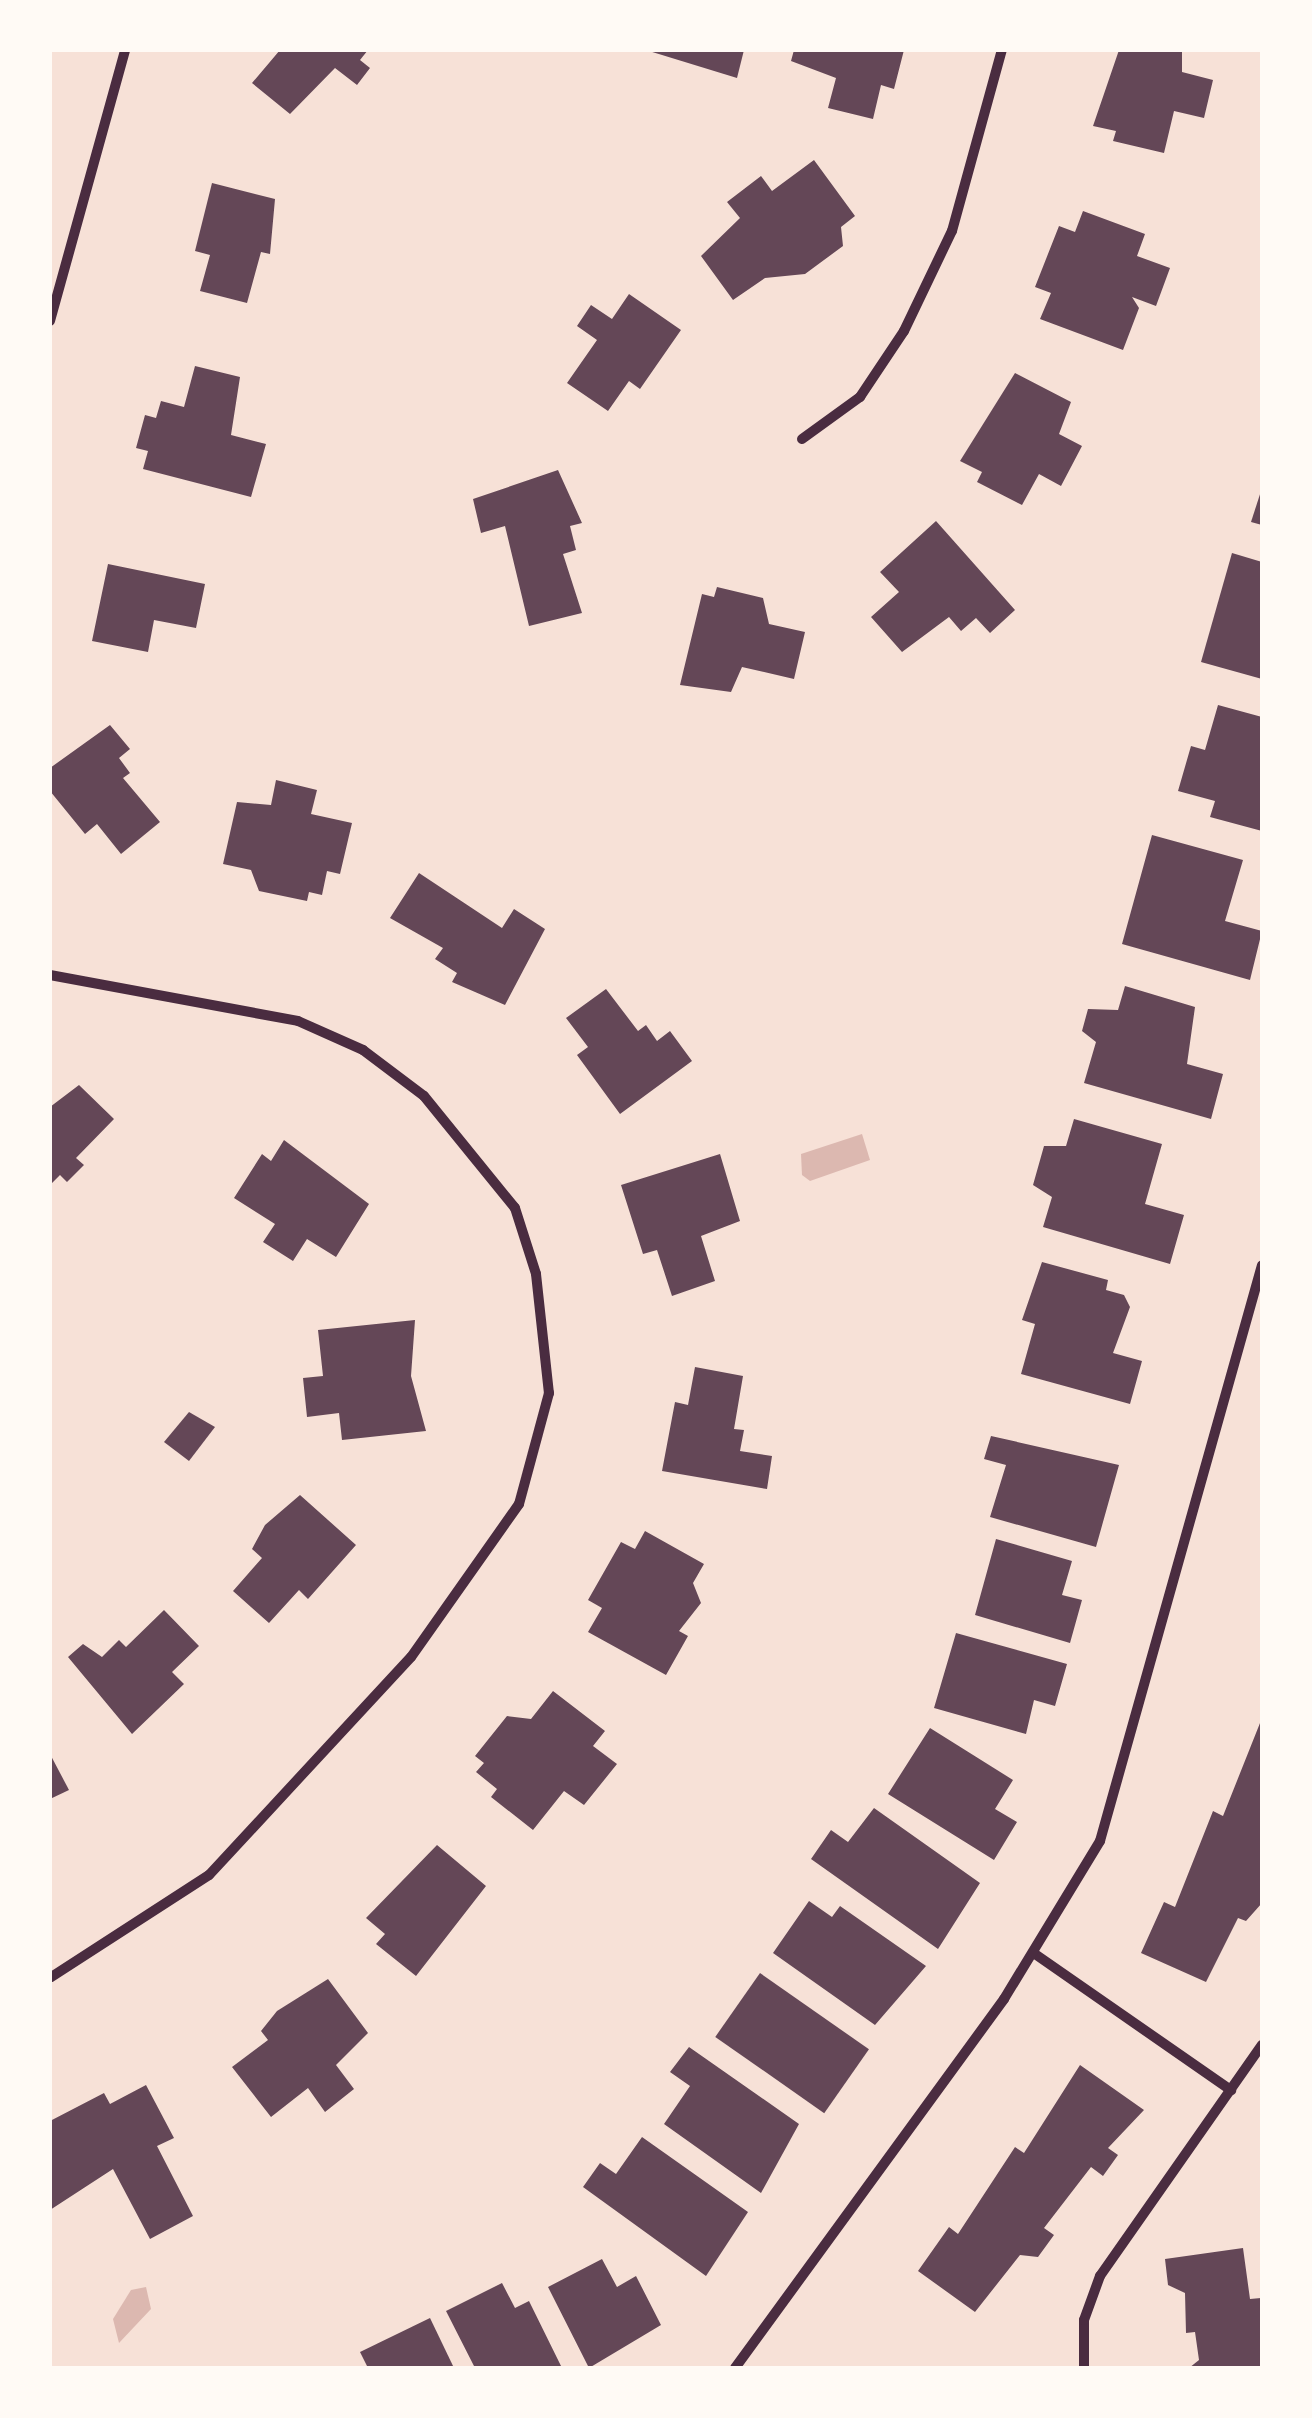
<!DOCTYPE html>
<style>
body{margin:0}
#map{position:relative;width:1312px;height:2418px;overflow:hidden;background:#f7e1d7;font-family:"PT Sans",sans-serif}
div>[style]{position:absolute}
.water>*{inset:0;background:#dcb8b0}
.building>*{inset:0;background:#644757;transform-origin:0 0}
.minor>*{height:10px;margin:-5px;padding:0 5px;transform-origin:5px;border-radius:5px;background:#4a2c40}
span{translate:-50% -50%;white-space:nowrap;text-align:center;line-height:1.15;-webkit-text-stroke:10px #fffaf5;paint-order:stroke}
.frame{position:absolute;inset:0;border:52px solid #fffaf5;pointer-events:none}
</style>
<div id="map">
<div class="water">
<div style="clip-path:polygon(862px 1134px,870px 1160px,810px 1181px,802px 1175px,801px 1154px)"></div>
<div style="clip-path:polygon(146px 2287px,151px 2309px,119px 2343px,113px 2319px,131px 2290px)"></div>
</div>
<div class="building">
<div style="clip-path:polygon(280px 50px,368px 50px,360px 60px,370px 68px,357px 85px,335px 68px,290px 114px,252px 83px)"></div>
<div style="clip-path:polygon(744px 50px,737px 78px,649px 51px,649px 50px)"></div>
<div style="clip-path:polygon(794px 50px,904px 50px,894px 89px,881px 85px,873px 119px,828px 108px,836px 78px,791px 61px)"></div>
<div style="clip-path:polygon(1119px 50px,1182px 50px,1182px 72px,1213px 80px,1204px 118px,1174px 111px,1164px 153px,1113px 141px,1116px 131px,1093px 126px)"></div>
<div style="clip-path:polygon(814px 160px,855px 216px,841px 227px,843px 246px,805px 274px,765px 278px,733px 300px,701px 256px,740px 218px,727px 202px,761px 176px,772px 191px)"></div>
<div style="clip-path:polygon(212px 183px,275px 199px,270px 254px,261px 252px,247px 303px,200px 291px,210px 255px,195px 251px)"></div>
<div style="clip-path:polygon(1083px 211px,1145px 234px,1137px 256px,1170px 268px,1156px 306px,1132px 297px,1139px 308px,1123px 350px,1040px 319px,1051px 293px,1035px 287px,1059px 226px,1075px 232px)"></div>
<div style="clip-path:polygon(629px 294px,681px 330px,640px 389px,629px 381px,608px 411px,567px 383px,597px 340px,577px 326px,591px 305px,612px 319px)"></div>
<div style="clip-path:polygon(195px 366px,240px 377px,231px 435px,266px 444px,251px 497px,143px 469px,148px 451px,136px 448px,145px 415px,156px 418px,161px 401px,184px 407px)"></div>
<div style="clip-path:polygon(1015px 373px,1071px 402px,1059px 434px,1082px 446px,1061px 486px,1039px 474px,1022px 505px,977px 482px,982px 472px,960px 461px)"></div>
<div style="clip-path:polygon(558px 470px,582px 523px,570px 526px,576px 550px,563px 554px,582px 613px,529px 626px,505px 526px,481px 533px,473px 499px)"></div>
<div style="clip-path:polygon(1262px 488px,1262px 525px,1251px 522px)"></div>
<div style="clip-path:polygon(936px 521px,1015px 610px,990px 633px,976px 618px,961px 631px,949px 617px,902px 652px,871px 617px,899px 592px,880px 572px)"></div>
<div style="clip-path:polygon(1232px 553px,1262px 562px,1262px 679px,1201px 662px)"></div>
<div style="clip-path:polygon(108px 564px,205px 584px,196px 628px,154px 620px,148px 652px,92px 641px)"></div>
<div style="clip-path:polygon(717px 587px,763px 598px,769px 624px,805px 632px,794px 679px,742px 667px,731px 692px,680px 685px,702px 594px,714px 597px)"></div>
<div style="clip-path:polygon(1218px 705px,1262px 717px,1262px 831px,1210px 817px,1215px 801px,1178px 791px,1191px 746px,1205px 750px)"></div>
<div style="clip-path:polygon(110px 725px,130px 749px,119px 758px,130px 773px,123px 778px,160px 822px,121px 854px,97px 824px,85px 834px,50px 791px,50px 768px)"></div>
<div style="clip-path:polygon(276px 780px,317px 790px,311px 814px,352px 823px,340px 874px,327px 871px,322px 895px,309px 892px,307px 901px,259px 891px,251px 870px,223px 864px,237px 802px,271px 805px)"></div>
<div style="clip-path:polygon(1152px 835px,1243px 860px,1225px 921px,1262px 931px,1250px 980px,1122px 944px)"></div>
<div style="clip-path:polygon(419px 873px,502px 928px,514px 909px,545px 929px,505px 1005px,452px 982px,457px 973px,435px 959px,443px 948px,390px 918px)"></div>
<div style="clip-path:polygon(1125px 986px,1195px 1007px,1187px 1064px,1223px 1074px,1211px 1119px,1084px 1083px,1096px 1042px,1082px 1031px,1088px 1009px,1118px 1010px)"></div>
<div style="clip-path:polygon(606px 989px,638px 1031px,646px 1025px,657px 1041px,670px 1031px,692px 1061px,620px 1114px,577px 1055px,588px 1047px,566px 1018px)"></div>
<div style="clip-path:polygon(79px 1085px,114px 1119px,76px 1158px,84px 1165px,67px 1182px,60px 1175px,50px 1185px,50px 1107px)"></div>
<div style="clip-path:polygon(1074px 1119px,1162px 1144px,1145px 1204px,1184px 1215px,1170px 1264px,1043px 1227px,1052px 1197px,1033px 1185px,1044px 1146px,1066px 1146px)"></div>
<div style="clip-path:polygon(284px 1140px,369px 1204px,336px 1257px,307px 1239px,293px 1261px,263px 1242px,275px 1224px,234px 1198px,262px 1154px,271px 1161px)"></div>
<div style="clip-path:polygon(720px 1154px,740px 1221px,701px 1236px,715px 1281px,672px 1296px,657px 1250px,643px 1254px,621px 1185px)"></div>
<div style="clip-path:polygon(1042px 1262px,1108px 1280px,1106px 1290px,1124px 1295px,1130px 1307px,1113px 1353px,1142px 1361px,1130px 1404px,1021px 1374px,1035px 1324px,1022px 1320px)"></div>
<div style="clip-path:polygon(415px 1320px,411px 1376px,426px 1431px,342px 1440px,339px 1413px,307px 1417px,303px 1378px,323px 1376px,318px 1330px)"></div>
<div style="clip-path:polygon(695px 1367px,743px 1376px,734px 1429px,744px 1430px,740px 1451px,772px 1456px,767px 1489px,662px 1471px,675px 1402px,688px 1405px)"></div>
<div style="clip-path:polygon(189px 1412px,215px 1427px,189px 1461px,164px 1442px)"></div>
<div style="clip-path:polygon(991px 1436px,1119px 1465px,1096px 1547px,990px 1517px,1006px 1465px,984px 1459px)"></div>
<div style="clip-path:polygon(300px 1495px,356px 1545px,308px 1599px,299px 1590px,269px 1623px,233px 1591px,262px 1558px,252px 1549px,265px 1525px)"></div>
<div style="clip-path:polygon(645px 1531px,704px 1564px,693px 1583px,701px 1603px,679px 1631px,688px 1636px,666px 1675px,588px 1632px,602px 1608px,588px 1600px,621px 1542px,635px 1549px)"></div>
<div style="clip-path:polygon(996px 1539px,1072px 1561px,1062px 1595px,1082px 1600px,1070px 1643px,975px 1615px)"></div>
<div style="clip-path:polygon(164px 1610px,199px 1646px,172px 1672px,184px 1684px,132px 1734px,68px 1657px,83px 1644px,102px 1657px,119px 1640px,126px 1647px)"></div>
<div style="clip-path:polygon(956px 1633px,1067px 1664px,1055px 1706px,1034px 1700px,1026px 1734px,934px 1708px)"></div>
<div style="clip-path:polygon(553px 1691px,605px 1731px,593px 1746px,617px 1764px,584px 1805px,564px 1791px,533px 1830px,491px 1797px,497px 1789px,476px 1772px,484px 1763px,475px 1756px,507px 1716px,531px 1719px)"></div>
<div style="clip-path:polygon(1262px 1718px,1262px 1903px,1246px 1921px,1238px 1918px,1206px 1982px,1141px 1953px,1164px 1902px,1175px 1907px,1213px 1811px,1223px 1816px)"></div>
<div style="clip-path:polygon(930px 1728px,1013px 1780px,995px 1809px,1017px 1822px,994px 1860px,888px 1794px)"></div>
<div style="clip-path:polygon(50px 1754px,69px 1790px,50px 1799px)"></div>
<div style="clip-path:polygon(874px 1808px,980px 1883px,938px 1949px,811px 1859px,831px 1830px,848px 1842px)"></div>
<div style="clip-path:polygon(437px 1845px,486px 1886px,416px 1976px,376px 1944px,385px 1934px,366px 1918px)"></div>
<div style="clip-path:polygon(809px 1901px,832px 1917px,840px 1906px,926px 1966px,875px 2025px,773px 1953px)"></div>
<div style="left:760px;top:1973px;width:133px;height:78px;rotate:35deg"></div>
<div style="clip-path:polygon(328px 1979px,368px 2033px,336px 2065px,354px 2089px,325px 2112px,308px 2088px,271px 2117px,232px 2067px,268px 2040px,261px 2031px,277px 2011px)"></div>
<div style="clip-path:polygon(689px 2047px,799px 2124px,761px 2193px,664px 2124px,690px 2086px,670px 2072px)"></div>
<div style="clip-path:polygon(1080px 2065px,1144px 2110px,1108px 2148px,1118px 2155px,1103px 2176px,1091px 2167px,1044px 2228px,1054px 2235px,1038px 2257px,1020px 2255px,975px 2312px,918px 2271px,949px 2227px,958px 2234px,1015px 2147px,1024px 2153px)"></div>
<div style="clip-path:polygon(146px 2085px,174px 2138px,157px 2146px,193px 2216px,150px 2239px,113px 2169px,50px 2210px,50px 2121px,104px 2093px,110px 2104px)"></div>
<div style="clip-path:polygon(642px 2137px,748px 2212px,706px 2276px,583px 2187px,600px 2163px,616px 2174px)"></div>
<div style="clip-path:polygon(1243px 2248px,1250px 2299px,1261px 2298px,1262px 2368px,1189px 2368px,1199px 2360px,1195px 2332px,1186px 2333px,1185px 2293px,1168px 2285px,1165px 2259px)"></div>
<div style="clip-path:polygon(602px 2259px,617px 2287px,636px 2276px,661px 2325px,589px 2368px,548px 2287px)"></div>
<div style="clip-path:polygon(502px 2283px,515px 2308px,529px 2301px,562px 2368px,475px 2368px,446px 2311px)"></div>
<div style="clip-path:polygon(430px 2318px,454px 2368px,368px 2368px,360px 2352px)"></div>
</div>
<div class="minor">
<div style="left:50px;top:321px;width:281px;rotate:-74.5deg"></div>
<div style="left:802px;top:439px;width:72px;rotate:-35.9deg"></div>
<div style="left:860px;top:397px;width:79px;rotate:-56.3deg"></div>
<div style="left:904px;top:331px;width:111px;rotate:-64.4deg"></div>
<div style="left:952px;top:231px;width:188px;rotate:-74.6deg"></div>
<div style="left:50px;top:975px;width:252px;rotate:10.5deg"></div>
<div style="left:298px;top:1021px;width:71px;rotate:24deg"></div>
<div style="left:363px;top:1050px;width:76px;rotate:37deg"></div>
<div style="left:424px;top:1096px;width:144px;rotate:50.9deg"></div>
<div style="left:515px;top:1208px;width:69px;rotate:72.3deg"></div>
<div style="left:536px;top:1274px;width:120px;rotate:83.8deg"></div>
<div style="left:549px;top:1393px;width:115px;rotate:105.1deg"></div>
<div style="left:519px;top:1504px;width:187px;rotate:125.2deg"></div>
<div style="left:411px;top:1657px;width:297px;rotate:132.8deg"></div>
<div style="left:209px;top:1875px;width:189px;rotate:147.1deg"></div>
<div style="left:1035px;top:1954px;width:239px;rotate:34.8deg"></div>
<div style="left:735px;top:2368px;width:457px;rotate:-53.9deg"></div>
<div style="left:1004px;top:1999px;width:185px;rotate:-58.7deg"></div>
<div style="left:1100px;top:1841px;width:598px;rotate:-74.29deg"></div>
<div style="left:1084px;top:2368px;width:48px;rotate:-90deg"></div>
<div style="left:1084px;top:2320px;width:47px;rotate:-70deg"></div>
<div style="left:1100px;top:2276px;width:282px;rotate:-55deg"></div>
</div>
<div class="frame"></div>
</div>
